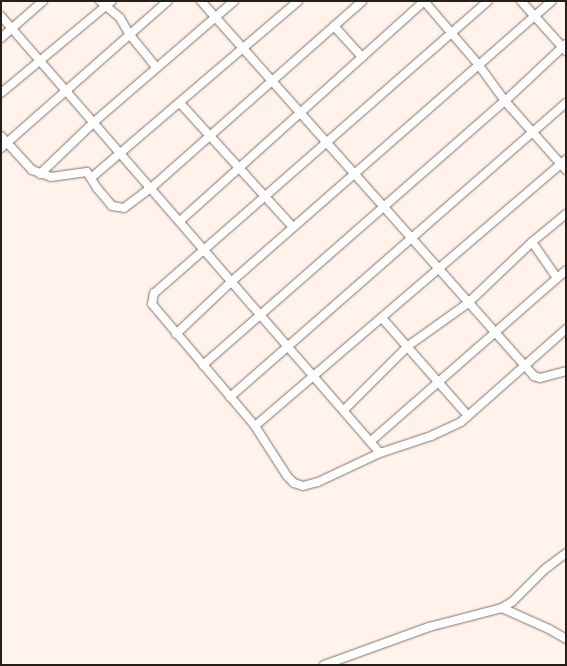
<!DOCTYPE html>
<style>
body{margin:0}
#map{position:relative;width:567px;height:666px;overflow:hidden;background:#fff3ec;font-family:"Source Sans 3",sans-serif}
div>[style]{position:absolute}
.roads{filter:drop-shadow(0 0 1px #827267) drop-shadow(0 0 1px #827267)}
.minor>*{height:8px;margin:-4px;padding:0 4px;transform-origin:4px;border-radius:4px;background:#fff}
span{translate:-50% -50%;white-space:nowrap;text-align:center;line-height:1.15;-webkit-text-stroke:4px #fff;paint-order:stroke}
.frame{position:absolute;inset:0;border:2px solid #251e1a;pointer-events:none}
</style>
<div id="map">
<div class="roads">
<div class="minor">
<div style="left:100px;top:1px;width:26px;rotate:40deg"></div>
<div style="left:120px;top:18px;width:20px;rotate:60deg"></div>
<div style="left:130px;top:35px;width:41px;rotate:50.9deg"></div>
<div style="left:201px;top:1px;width:502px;rotate:48.39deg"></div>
<div style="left:534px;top:376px;width:6px;rotate:18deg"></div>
<div style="left:540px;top:378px;width:27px;rotate:-15deg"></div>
<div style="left:424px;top:1px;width:83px;rotate:49.4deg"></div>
<div style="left:478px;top:64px;width:46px;rotate:53.9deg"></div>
<div style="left:505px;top:101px;width:92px;rotate:48.5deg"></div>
<div style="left:488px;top:1px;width:444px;rotate:138.8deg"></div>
<div style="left:154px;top:293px;width:11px;rotate:100deg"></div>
<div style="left:152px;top:304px;width:160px;rotate:49.8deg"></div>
<div style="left:255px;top:426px;width:59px;rotate:57.4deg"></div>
<div style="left:287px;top:476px;width:10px;rotate:45deg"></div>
<div style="left:294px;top:483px;width:9px;rotate:18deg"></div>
<div style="left:303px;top:486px;width:16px;rotate:-15deg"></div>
<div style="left:318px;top:482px;width:68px;rotate:-25.1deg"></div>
<div style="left:380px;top:453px;width:54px;rotate:-18.4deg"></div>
<div style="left:431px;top:436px;width:33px;rotate:-25deg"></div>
<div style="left:461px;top:422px;width:140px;rotate:-41.5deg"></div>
<div style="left:521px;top:1px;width:67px;rotate:48deg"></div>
<div style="left:1px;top:16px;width:578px;rotate:49.07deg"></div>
<div style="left:334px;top:26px;width:42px;rotate:47.9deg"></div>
<div style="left:1px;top:38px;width:56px;rotate:-41.4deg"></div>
<div style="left:1px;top:93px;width:144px;rotate:-39.7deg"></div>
<div style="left:180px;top:103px;width:168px;rotate:47.7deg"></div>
<div style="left:1px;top:136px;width:46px;rotate:47.6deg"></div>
<div style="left:32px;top:170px;width:20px;rotate:20deg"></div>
<div style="left:51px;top:177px;width:36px;rotate:-8deg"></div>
<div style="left:87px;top:172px;width:19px;rotate:58deg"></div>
<div style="left:97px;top:188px;width:23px;rotate:50deg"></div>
<div style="left:112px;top:206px;width:12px;rotate:9deg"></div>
<div style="left:124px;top:208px;width:34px;rotate:-37deg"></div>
<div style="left:151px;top:188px;width:282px;rotate:-41.5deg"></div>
<div style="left:1px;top:148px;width:222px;rotate:-41.4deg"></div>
<div style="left:40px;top:174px;width:75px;rotate:-43.9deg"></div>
<div style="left:94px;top:122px;width:185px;rotate:-40.8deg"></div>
<div style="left:91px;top:178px;width:272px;rotate:-40.5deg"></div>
<div style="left:180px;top:221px;width:329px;rotate:-42deg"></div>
<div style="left:532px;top:242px;width:44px;rotate:55.2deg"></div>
<div style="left:382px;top:318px;width:130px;rotate:48.7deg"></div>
<div style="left:176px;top:334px;width:77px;rotate:-43.4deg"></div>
<div style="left:232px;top:281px;width:425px;rotate:-41.2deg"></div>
<div style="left:203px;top:365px;width:401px;rotate:-41.2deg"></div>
<div style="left:505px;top:101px;width:83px;rotate:-43.1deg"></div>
<div style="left:230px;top:397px;width:446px;rotate:-41.2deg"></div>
<div style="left:344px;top:410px;width:91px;rotate:-45deg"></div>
<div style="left:408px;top:346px;width:74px;rotate:-35.6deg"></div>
<div style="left:468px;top:303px;width:88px;rotate:-43.6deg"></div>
<div style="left:532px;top:242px;width:44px;rotate:-39.5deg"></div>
<div style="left:255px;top:426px;width:410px;rotate:-40.6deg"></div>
<div style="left:371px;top:441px;width:259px;rotate:-41.2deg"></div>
<div style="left:502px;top:608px;width:51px;rotate:24.1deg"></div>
<div style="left:549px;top:629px;width:20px;rotate:30deg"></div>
<div style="left:324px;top:665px;width:112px;rotate:-19.9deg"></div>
<div style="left:429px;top:627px;width:75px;rotate:-14.6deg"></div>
<div style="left:502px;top:608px;width:13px;rotate:-32deg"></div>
<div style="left:513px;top:601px;width:45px;rotate:-45deg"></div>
<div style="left:545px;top:569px;width:26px;rotate:-37deg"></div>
</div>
</div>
<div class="frame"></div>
</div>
